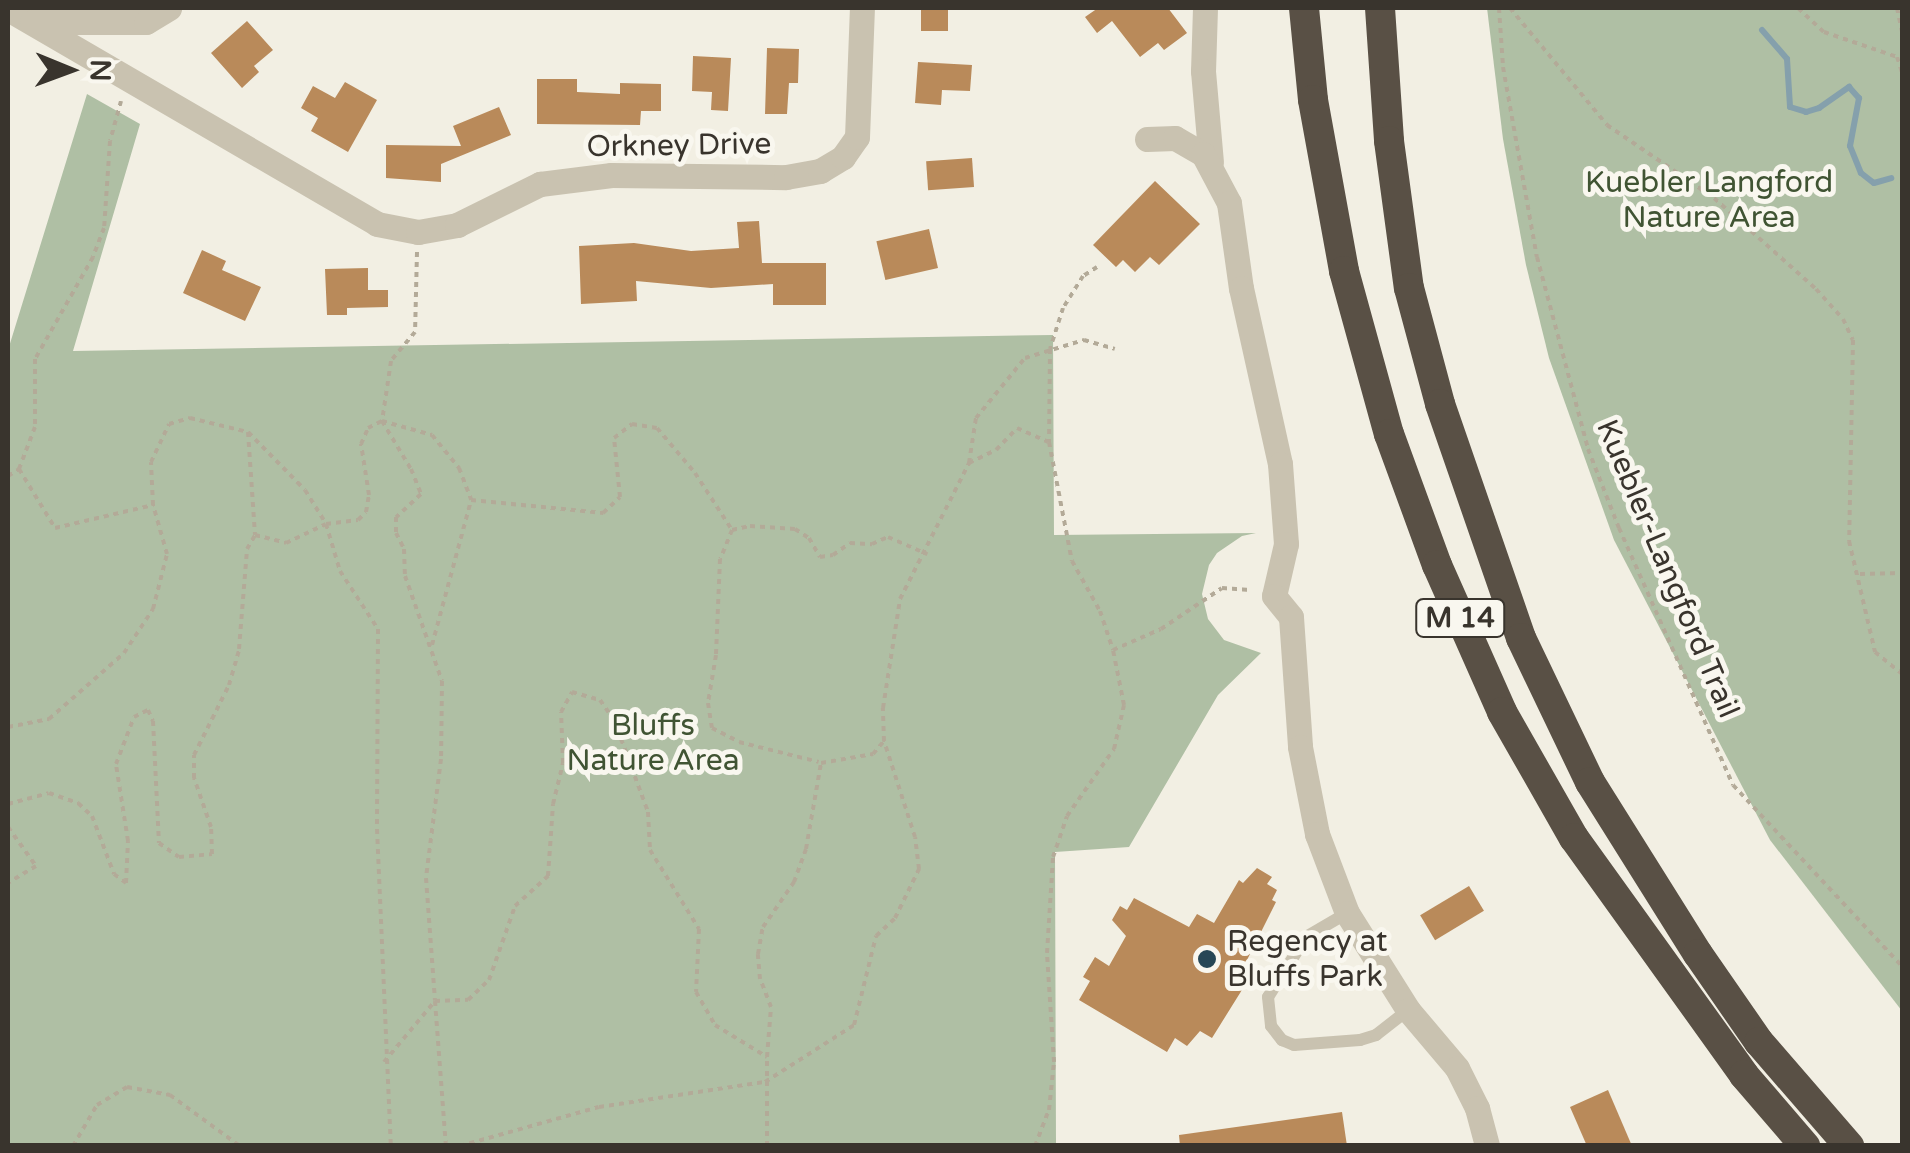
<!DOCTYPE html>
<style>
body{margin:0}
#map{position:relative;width:1910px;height:1153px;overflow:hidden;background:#f2efe3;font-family:"Varela Round",sans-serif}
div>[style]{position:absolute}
.green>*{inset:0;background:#afbfa4}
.stream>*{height:6px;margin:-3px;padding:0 3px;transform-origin:3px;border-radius:3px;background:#85a0ac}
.building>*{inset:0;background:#b98a5a;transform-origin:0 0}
.path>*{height:4px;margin-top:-2px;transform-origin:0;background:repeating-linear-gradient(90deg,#b3aa98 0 5px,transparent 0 10px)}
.service>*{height:12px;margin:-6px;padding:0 6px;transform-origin:6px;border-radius:6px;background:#c9c2b0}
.minor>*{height:25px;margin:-12.5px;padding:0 12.5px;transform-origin:12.5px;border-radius:12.5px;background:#c9c2b0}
.motorway>*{height:30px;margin:-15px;padding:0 15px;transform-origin:15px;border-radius:15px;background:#595045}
.dots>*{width:28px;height:28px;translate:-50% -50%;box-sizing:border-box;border:5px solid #f9f7ef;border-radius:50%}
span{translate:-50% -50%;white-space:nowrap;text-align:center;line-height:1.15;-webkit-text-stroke:10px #f9f7ef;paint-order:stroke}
.shield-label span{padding:2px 8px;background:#f9f7ef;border:2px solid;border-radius:8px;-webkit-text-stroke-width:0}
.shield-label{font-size:28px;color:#39342d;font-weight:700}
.street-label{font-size:30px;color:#39342d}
.park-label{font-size:30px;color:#405433}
.poi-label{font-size:30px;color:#39342d}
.left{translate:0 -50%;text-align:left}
.frame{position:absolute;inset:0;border:10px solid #39342d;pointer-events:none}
.north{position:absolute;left:20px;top:20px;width:100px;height:100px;-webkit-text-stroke:8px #f9f7ef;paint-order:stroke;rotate:91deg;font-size:28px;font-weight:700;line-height:40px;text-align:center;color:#39342d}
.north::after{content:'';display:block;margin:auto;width:35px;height:45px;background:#39342d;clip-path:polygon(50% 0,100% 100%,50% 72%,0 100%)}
</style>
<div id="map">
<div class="green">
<div style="clip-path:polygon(1487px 8px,1902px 8px,1902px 1011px,1770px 840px,1614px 540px,1549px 358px,1526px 265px,1503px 139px)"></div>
<div style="clip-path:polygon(87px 94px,140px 124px,73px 351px,1053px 335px,1054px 535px,1256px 533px,1242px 536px,1217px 553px,1209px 565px,1202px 594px,1208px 619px,1224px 640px,1261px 653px,1218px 695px,1129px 847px,1055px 852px,1056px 1145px,8px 1145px,8px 350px)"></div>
</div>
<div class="stream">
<div style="left:1762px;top:30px;width:38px;rotate:49deg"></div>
<div style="left:1787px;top:59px;width:48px;rotate:86.4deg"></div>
<div style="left:1790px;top:107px;width:17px;rotate:17deg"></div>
<div style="left:1806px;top:112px;width:14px;rotate:-17deg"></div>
<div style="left:1819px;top:108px;width:37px;rotate:-35deg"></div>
<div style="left:1849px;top:87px;width:15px;rotate:48deg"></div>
<div style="left:1859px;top:98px;width:49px;rotate:100.6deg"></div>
<div style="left:1850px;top:146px;width:29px;rotate:68deg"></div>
<div style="left:1861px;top:173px;width:16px;rotate:38deg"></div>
<div style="left:1874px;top:183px;width:18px;rotate:-16deg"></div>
</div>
<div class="building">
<div style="left:921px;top:8px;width:27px;height:23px"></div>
<div style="clip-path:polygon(1098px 8px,1168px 8px,1187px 33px,1164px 50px,1158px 43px,1140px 57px,1112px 21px,1097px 33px,1085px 17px)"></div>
<div style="clip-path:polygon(247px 21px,273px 50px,254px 66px,259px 72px,242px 88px,211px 53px)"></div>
<div style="clip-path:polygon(767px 48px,799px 49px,798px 83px,789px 83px,787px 114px,765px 114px)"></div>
<div style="clip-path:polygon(693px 56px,731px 58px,728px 111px,711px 110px,712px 92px,692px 91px)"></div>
<div style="clip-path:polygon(918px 62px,972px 65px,970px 91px,942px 90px,941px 105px,915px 103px)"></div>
<div style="clip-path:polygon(537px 79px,577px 79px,577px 92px,620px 94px,620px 83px,661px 84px,661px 111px,641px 111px,640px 125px,537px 124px)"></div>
<div style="clip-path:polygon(345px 82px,377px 100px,348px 152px,311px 131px,318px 118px,301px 108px,313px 86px,335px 98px)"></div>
<div style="clip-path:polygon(499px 107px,511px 135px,441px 164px,441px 182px,386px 178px,386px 145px,461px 146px,453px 126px)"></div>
<div style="left:972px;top:158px;width:29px;height:46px;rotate:86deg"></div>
<div style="clip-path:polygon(1155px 181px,1200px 224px,1159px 265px,1150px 257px,1135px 272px,1123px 260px,1116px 267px,1093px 245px)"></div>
<div style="clip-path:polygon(759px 221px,762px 263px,826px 263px,826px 305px,773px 305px,773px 284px,711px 288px,636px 281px,637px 301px,581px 304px,579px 246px,634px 243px,691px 251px,739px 248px,737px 222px)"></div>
<div style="left:929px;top:229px;width:40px;height:54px;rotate:77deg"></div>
<div style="clip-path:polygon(202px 250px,226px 261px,222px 270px,261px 287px,245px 321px,183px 293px)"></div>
<div style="clip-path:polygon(368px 268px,368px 290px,388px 290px,388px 307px,347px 308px,347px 315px,327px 315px,325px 269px)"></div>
<div style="clip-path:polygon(1257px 868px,1272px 877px,1267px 884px,1277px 890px,1272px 900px,1276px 902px,1241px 972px,1250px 977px,1212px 1038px,1200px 1031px,1187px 1046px,1175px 1038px,1167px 1052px,1079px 1000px,1090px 981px,1083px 977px,1095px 957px,1109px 966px,1126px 936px,1112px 920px,1120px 906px,1127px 910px,1134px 898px,1189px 927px,1197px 914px,1214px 923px,1239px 880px,1243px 883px)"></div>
<div style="left:1469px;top:886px;width:29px;height:57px;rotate:59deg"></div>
<div style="clip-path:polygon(1608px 1090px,1632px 1146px,1587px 1146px,1570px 1107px)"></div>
<div style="clip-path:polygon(1342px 1112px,1347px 1146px,1180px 1146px,1179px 1135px)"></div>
</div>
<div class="path">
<div style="left:1499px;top:8px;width:59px;rotate:86.1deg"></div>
<div style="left:1503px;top:67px;width:193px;rotate:79.9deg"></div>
<div style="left:1537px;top:257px;width:199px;rotate:75.1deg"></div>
<div style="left:1588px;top:449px;width:85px;rotate:68.6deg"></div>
<div style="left:1619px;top:528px;width:281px;rotate:66.1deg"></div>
<div style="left:1733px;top:785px;width:248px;rotate:47deg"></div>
<div style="left:1510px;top:8px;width:152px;rotate:50.3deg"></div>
<div style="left:1607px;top:125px;width:130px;rotate:34.3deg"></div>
<div style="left:1714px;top:198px;width:137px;rotate:41.7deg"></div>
<div style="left:1816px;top:289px;width:40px;rotate:48deg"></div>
<div style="left:1843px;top:319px;width:23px;rotate:65deg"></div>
<div style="left:1853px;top:340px;width:201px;rotate:91.1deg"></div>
<div style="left:1849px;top:541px;width:114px;rotate:76.8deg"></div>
<div style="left:1875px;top:652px;width:35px;rotate:39deg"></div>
<div style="left:1798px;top:8px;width:35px;rotate:43deg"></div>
<div style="left:1824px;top:32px;width:77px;rotate:18.9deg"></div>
<div style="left:1897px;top:57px;width:16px;rotate:72deg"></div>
<div style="left:1897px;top:8px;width:24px;rotate:78deg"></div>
<div style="left:121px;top:101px;width:41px;rotate:105.4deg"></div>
<div style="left:110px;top:141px;width:87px;rotate:93.9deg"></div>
<div style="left:104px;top:228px;width:31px;rotate:111deg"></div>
<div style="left:93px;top:257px;width:117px;rotate:119.6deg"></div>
<div style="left:35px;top:359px;width:68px;rotate:90deg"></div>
<div style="left:35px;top:427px;width:45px;rotate:110.9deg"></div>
<div style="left:19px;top:469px;width:69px;rotate:58.6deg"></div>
<div style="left:55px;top:528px;width:101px;rotate:-13.2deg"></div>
<div style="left:1902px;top:111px;width:18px;rotate:90deg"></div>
<div style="left:417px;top:252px;width:80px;rotate:91.4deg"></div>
<div style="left:415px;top:332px;width:38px;rotate:130deg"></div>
<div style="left:391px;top:361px;width:61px;rotate:98.5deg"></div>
<div style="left:382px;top:421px;width:52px;rotate:15.6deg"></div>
<div style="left:432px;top:435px;width:43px;rotate:50.7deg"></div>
<div style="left:459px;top:468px;width:34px;rotate:69deg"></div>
<div style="left:471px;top:500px;width:133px;rotate:5.6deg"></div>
<div style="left:603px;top:513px;width:23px;rotate:-43deg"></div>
<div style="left:620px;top:497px;width:59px;rotate:-95.8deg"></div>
<div style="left:614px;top:438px;width:23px;rotate:-38deg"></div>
<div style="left:632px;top:424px;width:25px;rotate:9deg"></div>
<div style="left:657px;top:428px;width:59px;rotate:49.8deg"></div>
<div style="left:695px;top:473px;width:68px;rotate:57deg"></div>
<div style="left:732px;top:530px;width:18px;rotate:-13deg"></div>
<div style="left:750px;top:526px;width:45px;rotate:3.8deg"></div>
<div style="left:795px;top:529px;width:17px;rotate:33deg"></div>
<div style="left:809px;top:538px;width:22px;rotate:60deg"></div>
<div style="left:820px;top:557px;width:13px;rotate:-9deg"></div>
<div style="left:833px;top:555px;width:21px;rotate:-35deg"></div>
<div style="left:850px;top:543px;width:22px;rotate:3deg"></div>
<div style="left:872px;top:544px;width:17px;rotate:-24deg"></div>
<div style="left:888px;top:537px;width:43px;rotate:23.6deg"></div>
<div style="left:1097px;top:267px;width:17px;rotate:147deg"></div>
<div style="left:1083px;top:276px;width:38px;rotate:122deg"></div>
<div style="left:1063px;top:308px;width:43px;rotate:107.6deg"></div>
<div style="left:1050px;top:349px;width:93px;rotate:90.6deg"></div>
<div style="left:1049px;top:442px;width:121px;rotate:79.1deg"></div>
<div style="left:1072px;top:561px;width:57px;rotate:60.8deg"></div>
<div style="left:1100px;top:611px;width:41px;rotate:71.6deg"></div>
<div style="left:248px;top:432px;width:103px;rotate:86.1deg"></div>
<div style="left:969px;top:463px;width:30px;rotate:-26deg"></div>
<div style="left:996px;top:450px;width:30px;rotate:-46deg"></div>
<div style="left:1017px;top:428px;width:34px;rotate:24deg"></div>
<div style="left:8px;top:476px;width:13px;rotate:-32deg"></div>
<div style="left:732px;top:530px;width:31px;rotate:112deg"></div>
<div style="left:720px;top:559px;width:96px;rotate:92.4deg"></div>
<div style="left:716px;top:655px;width:49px;rotate:99.5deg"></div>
<div style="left:708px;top:703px;width:25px;rotate:81deg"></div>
<div style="left:712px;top:728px;width:30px;rotate:27deg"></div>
<div style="left:739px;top:742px;width:82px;rotate:14deg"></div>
<div style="left:1860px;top:574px;width:42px;rotate:-1.4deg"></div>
<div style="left:432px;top:645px;width:150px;rotate:-74.9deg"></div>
<div style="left:8px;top:727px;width:42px;rotate:-11deg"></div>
<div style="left:49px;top:719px;width:100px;rotate:-41.3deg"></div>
<div style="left:124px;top:653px;width:53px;rotate:-56.6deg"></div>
<div style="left:153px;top:609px;width:57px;rotate:-75.7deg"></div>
<div style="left:167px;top:554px;width:51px;rotate:-105.9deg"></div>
<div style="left:153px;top:505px;width:43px;rotate:-92.7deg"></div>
<div style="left:151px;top:462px;width:42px;rotate:-64.7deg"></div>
<div style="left:169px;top:424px;width:22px;rotate:-16deg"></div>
<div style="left:190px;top:418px;width:60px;rotate:13.6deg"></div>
<div style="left:248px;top:432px;width:81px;rotate:45.5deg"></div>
<div style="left:305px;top:490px;width:40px;rotate:58deg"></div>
<div style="left:326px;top:524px;width:32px;rotate:-7deg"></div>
<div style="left:358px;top:520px;width:11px;rotate:-45deg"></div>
<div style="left:366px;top:512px;width:17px;rotate:-80deg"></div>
<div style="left:369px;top:495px;width:52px;rotate:-98.9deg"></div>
<div style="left:361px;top:444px;width:17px;rotate:-66deg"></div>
<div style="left:368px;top:428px;width:16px;rotate:-27deg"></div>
<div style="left:382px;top:421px;width:56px;rotate:58.9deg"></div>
<div style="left:411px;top:469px;width:27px;rotate:68deg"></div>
<div style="left:421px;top:494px;width:34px;rotate:137deg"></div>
<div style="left:396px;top:517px;width:16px;rotate:90deg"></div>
<div style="left:396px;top:533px;width:18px;rotate:63deg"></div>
<div style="left:404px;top:549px;width:27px;rotate:88deg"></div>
<div style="left:405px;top:576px;width:111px;rotate:70.6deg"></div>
<div style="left:442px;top:681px;width:78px;rotate:90.7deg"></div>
<div style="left:441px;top:759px;width:120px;rotate:97.2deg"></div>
<div style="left:426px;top:878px;width:123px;rotate:85.8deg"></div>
<div style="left:435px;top:1001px;width:33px;rotate:-2deg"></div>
<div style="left:468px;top:1000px;width:29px;rotate:-44deg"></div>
<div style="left:489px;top:980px;width:78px;rotate:-70.6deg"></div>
<div style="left:515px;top:906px;width:45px;rotate:-42.3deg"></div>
<div style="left:548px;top:876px;width:72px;rotate:-86deg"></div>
<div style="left:553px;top:804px;width:42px;rotate:-76.3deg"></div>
<div style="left:563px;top:763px;width:51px;rotate:-92.2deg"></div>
<div style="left:561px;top:712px;width:23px;rotate:-61deg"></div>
<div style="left:572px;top:692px;width:29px;rotate:16deg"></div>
<div style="left:600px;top:700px;width:24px;rotate:55deg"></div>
<div style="left:614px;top:720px;width:98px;rotate:69.7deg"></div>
<div style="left:648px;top:812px;width:38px;rotate:87deg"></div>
<div style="left:650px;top:850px;width:93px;rotate:58.2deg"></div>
<div style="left:699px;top:929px;width:63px;rotate:92.7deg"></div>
<div style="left:696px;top:992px;width:38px;rotate:60deg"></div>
<div style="left:715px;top:1025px;width:61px;rotate:31.6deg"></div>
<div style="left:767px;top:1057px;width:50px;rotate:-85.4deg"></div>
<div style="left:771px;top:1007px;width:30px;rotate:-111deg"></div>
<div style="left:760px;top:979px;width:25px;rotate:-95deg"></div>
<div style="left:758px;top:954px;width:27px;rotate:-80deg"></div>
<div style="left:763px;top:927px;width:55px;rotate:-55.4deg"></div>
<div style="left:794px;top:882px;width:35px;rotate:-70deg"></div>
<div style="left:806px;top:849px;width:87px;rotate:-80.1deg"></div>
<div style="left:821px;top:763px;width:53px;rotate:-9.8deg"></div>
<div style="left:873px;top:754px;width:17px;rotate:-50deg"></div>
<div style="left:884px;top:741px;width:33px;rotate:-92deg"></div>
<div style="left:883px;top:708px;width:110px;rotate:-81.1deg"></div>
<div style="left:900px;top:599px;width:153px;rotate:-63.1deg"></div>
<div style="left:969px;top:463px;width:46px;rotate:-81.2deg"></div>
<div style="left:976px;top:418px;width:77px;rotate:-50.8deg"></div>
<div style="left:1025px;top:358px;width:62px;rotate:-17deg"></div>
<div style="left:1084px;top:340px;width:32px;rotate:16deg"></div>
<div style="left:8px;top:804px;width:42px;rotate:-15deg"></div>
<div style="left:49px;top:793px;width:31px;rotate:19deg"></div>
<div style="left:78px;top:803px;width:19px;rotate:43deg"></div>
<div style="left:92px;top:816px;width:62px;rotate:69.2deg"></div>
<div style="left:114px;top:874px;width:15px;rotate:37deg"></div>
<div style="left:126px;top:883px;width:42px;rotate:-87.3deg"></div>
<div style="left:128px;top:841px;width:78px;rotate:-98.9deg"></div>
<div style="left:116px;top:764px;width:50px;rotate:-69deg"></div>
<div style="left:134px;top:717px;width:16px;rotate:-27deg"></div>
<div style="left:148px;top:710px;width:12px;rotate:66deg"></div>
<div style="left:153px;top:721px;width:122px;rotate:87.2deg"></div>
<div style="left:159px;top:843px;width:24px;rotate:35deg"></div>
<div style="left:179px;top:857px;width:33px;rotate:-5deg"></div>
<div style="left:212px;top:854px;width:27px;rotate:-92deg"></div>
<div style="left:211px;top:827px;width:52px;rotate:-109.1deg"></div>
<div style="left:194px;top:778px;width:23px;rotate:-90deg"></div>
<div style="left:194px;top:755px;width:78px;rotate:-63.4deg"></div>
<div style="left:229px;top:685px;width:37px;rotate:-74deg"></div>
<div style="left:239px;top:649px;width:100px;rotate:-85.4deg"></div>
<div style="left:247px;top:549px;width:16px;rotate:-60deg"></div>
<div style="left:255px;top:535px;width:32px;rotate:14deg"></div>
<div style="left:286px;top:543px;width:44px;rotate:-25.4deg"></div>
<div style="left:326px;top:524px;width:49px;rotate:73.4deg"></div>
<div style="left:340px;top:571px;width:69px;rotate:56.8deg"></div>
<div style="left:378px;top:629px;width:200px;rotate:90.3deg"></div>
<div style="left:377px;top:829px;width:317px;rotate:87.5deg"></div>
<div style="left:8px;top:827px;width:48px;rotate:54.3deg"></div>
<div style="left:36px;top:866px;width:33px;rotate:149deg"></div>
<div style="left:435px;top:1001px;width:145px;rotate:85.7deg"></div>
<div style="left:384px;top:1062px;width:80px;rotate:-50.1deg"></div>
<div style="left:73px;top:1146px;width:48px;rotate:-59.7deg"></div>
<div style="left:97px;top:1105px;width:35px;rotate:-31deg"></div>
<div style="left:127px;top:1087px;width:44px;rotate:10.5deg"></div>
<div style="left:170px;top:1095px;width:87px;rotate:36.1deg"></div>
<div style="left:460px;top:1146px;width:144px;rotate:-15.7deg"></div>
<div style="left:599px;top:1107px;width:168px;rotate:-8.6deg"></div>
<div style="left:765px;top:1082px;width:106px;rotate:-32.6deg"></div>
<div style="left:854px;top:1025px;width:92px;rotate:-76.1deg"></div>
<div style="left:876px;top:936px;width:26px;rotate:-43deg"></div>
<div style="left:895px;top:918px;width:55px;rotate:-63.9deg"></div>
<div style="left:919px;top:869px;width:32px;rotate:-97deg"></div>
<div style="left:915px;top:837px;width:101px;rotate:-107.9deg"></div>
<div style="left:767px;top:1146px;width:89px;rotate:-90deg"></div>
<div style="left:1035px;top:1146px;width:39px;rotate:-69deg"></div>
<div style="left:1049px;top:1110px;width:48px;rotate:-84.1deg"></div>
<div style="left:1054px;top:1062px;width:109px;rotate:-93.7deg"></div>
<div style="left:1047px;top:953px;width:96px;rotate:-86.4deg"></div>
<div style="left:1053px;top:857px;width:43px;rotate:-71.1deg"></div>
<div style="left:1067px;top:816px;width:82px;rotate:-55deg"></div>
<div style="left:1114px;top:749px;width:45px;rotate:-77.2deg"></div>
<div style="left:1124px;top:705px;width:56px;rotate:-101.3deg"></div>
<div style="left:1113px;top:650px;width:52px;rotate:-23.6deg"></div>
<div style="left:1161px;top:629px;width:73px;rotate:-33.9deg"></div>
<div style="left:1222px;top:588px;width:28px;rotate:4deg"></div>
</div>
<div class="service">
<div style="left:1347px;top:913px;width:48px;rotate:149.7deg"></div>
<div style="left:1306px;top:937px;width:71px;rotate:122.3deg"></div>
<div style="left:1268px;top:997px;width:29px;rotate:84deg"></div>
<div style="left:1271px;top:1026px;width:18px;rotate:52deg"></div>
<div style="left:1282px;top:1040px;width:13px;rotate:23deg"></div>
<div style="left:1294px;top:1045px;width:66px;rotate:-4.3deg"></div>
<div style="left:1360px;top:1040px;width:17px;rotate:-17deg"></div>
<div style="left:1376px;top:1035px;width:41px;rotate:-38deg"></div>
</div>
<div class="minor">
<div style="left:1205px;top:8px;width:63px;rotate:91.8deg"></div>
<div style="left:1203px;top:71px;width:91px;rotate:85deg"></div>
<div style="left:8px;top:9px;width:427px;rotate:30.2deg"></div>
<div style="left:377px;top:224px;width:42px;rotate:11deg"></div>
<div style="left:418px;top:232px;width:40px;rotate:-10deg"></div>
<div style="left:457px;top:225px;width:93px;rotate:-26.3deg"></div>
<div style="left:540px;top:184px;width:72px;rotate:-7.2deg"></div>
<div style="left:611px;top:175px;width:175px;rotate:0.7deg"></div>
<div style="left:786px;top:177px;width:35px;rotate:-10deg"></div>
<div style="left:820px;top:171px;width:27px;rotate:-31deg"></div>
<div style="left:843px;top:157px;width:24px;rotate:-55deg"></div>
<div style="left:857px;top:137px;width:129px;rotate:-87.8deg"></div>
<div style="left:32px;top:22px;width:114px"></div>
<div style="left:146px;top:22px;width:27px;rotate:-31deg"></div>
<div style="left:1147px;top:139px;width:28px;rotate:-2deg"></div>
<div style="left:1175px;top:138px;width:32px;rotate:30deg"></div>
<div style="left:1203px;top:154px;width:55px;rotate:62deg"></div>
<div style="left:1229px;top:203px;width:86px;rotate:82deg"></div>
<div style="left:1241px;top:288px;width:180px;rotate:77.5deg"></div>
<div style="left:1280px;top:464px;width:80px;rotate:85.7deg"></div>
<div style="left:1286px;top:544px;width:53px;rotate:103deg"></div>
<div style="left:1274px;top:596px;width:27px;rotate:51deg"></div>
<div style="left:1291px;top:617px;width:130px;rotate:86deg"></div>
<div style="left:1300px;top:747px;width:89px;rotate:78.9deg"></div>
<div style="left:1317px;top:834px;width:85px;rotate:69.2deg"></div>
<div style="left:1347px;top:913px;width:115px;rotate:57.8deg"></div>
<div style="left:1408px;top:1010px;width:76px;rotate:49.8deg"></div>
<div style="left:1457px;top:1068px;width:45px;rotate:63.4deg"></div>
<div style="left:1477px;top:1108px;width:39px;rotate:75deg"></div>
</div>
<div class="motorway">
<div style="left:1304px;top:8px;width:92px;rotate:84.4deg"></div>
<div style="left:1313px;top:100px;width:174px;rotate:79.7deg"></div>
<div style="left:1344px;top:271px;width:169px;rotate:74.6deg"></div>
<div style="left:1389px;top:434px;width:140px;rotate:69.9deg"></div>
<div style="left:1437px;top:565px;width:161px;rotate:66.1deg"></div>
<div style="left:1502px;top:712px;width:145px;rotate:60.3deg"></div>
<div style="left:1574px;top:838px;width:292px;rotate:54.3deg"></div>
<div style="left:1744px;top:1075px;width:94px;rotate:49.3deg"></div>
<div style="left:1380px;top:8px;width:133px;rotate:86.1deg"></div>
<div style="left:1389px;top:141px;width:148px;rotate:82.3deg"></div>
<div style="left:1409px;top:288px;width:120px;rotate:75deg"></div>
<div style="left:1440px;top:404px;width:248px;rotate:70.9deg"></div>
<div style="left:1521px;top:638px;width:160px;rotate:64.4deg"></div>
<div style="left:1590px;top:782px;width:203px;rotate:57.9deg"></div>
<div style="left:1698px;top:954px;width:107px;rotate:55.3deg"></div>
<div style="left:1759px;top:1042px;width:138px;rotate:49.1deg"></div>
</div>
<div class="dots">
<div style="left:1207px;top:959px;background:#274756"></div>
</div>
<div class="shield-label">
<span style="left:1460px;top:618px">M 14</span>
</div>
<div class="street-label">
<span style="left:679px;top:146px;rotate:-1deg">Orkney Drive</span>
<span style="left:1667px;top:569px;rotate:67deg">Kuebler-Langford Trail</span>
</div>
<div class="park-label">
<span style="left:1709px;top:200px">Kuebler Langford<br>Nature Area</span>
<span style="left:653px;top:743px">Bluffs<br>Nature Area</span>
</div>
<div class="poi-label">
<span class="left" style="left:1227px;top:959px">Regency at<br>Bluffs Park</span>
</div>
<div class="frame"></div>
<div class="north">N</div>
</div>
